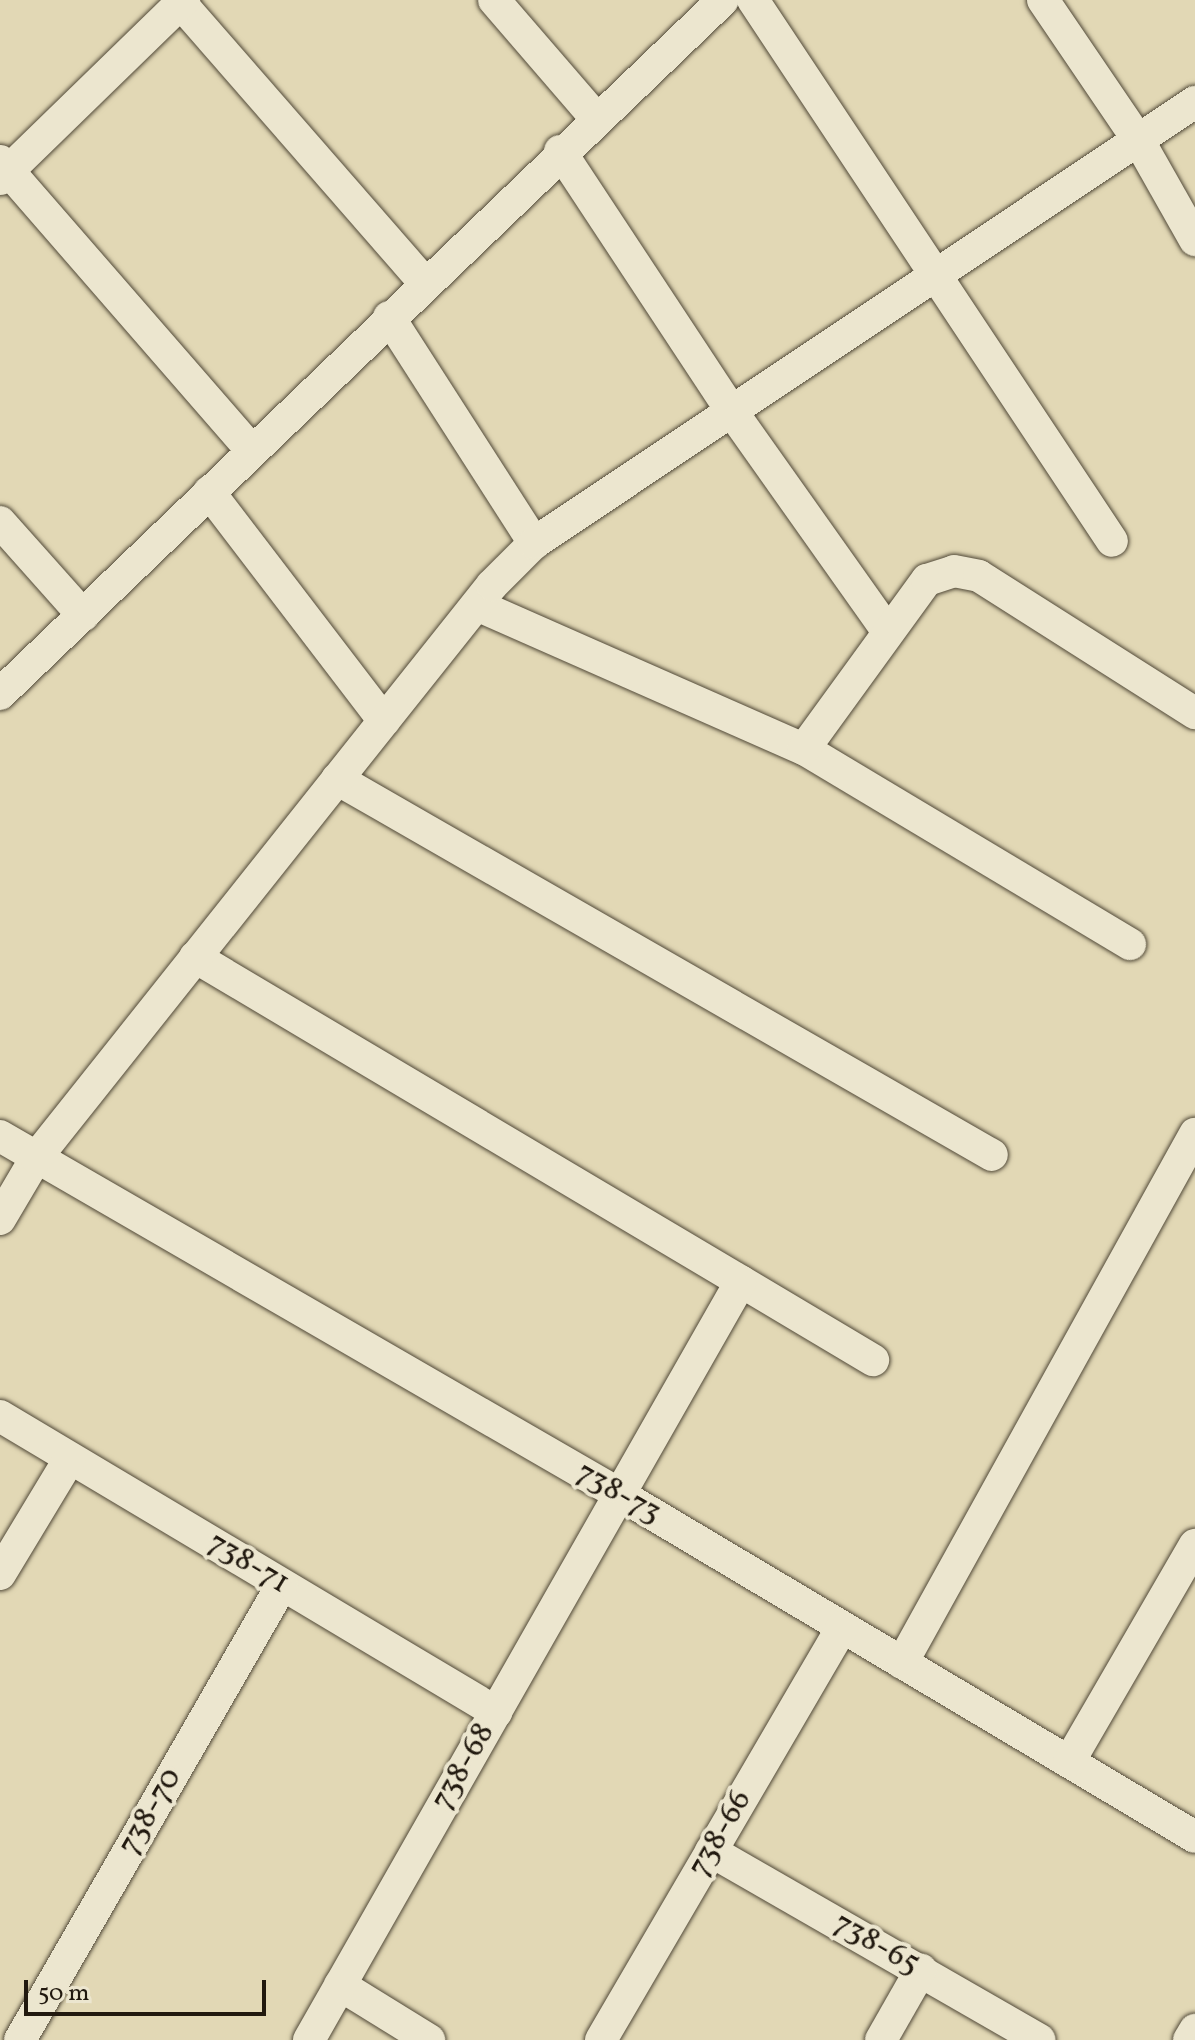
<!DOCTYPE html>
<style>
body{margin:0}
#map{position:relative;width:1195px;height:2040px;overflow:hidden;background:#e2d8b5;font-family:Vollkorn,serif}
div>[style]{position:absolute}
.roads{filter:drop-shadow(0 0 2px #514938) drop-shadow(0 0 2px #514938)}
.street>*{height:32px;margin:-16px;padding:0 16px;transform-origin:16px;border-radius:16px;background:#ece6cf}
span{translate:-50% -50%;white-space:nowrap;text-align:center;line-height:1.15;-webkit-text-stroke:8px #ece6cf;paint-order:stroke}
.street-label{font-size:32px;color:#21190f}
.scale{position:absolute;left:24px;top:1980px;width:242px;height:36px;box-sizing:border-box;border:4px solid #21190f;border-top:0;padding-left:10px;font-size:24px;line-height:28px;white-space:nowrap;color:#21190f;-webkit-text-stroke:6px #ece6cf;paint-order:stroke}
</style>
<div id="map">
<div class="roads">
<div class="street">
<div style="left:178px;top:0;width:376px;rotate:48.9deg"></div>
<div style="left:494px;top:0;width:155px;rotate:49.2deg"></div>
<div style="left:753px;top:0;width:649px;rotate:56.43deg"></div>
<div style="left:1043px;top:0;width:171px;rotate:55.8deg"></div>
<div style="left:1139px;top:141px;width:114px;rotate:60.5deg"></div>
<div style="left:560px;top:151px;width:314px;rotate:56.6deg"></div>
<div style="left:733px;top:413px;width:268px;rotate:54.7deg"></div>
<div style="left:0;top:161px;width:383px;rotate:49deg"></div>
<div style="left:0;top:179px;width:257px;rotate:-44.2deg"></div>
<div style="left:389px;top:317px;width:269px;rotate:57.3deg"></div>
<div style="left:209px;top:492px;width:288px;rotate:52.6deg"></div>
<div style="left:0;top:522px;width:125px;rotate:48.3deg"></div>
<div style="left:477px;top:605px;width:357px;rotate:23.8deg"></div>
<div style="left:804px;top:749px;width:380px;rotate:30.9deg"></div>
<div style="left:0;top:694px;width:1002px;rotate:-43.83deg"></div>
<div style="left:804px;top:749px;width:209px;rotate:-54deg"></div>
<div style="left:927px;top:580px;width:28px;rotate:-18deg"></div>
<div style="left:954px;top:571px;width:25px;rotate:11deg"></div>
<div style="left:979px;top:576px;width:256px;rotate:32.4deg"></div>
<div style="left:337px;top:779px;width:755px;rotate:29.86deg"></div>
<div style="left:195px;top:957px;width:789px;rotate:30.73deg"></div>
<div style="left:0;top:1136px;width:715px;rotate:30.04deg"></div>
<div style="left:619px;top:1494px;width:670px;rotate:30.77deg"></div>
<div style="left:0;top:1219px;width:71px;rotate:-59.5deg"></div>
<div style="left:36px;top:1158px;width:732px;rotate:-51.49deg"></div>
<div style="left:492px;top:585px;width:59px;rotate:-45deg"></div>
<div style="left:534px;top:543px;width:795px;rotate:-33.71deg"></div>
<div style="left:0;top:1416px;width:578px;rotate:30.83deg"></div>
<div style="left:0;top:1574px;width:135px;rotate:-58.9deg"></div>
<div style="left:902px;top:1663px;width:605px;rotate:-61.02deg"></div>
<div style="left:1069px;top:1762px;width:251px;rotate:-59.9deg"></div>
<div style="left:711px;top:1851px;width:379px;rotate:29.9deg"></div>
<div style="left:340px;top:1985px;width:105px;rotate:31.7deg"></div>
<div style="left:20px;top:2040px;width:525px;rotate:-60.07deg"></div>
<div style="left:309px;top:2040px;width:873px;rotate:-60.35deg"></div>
<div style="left:601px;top:2040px;width:478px;rotate:-59.7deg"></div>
<div style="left:881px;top:2040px;width:81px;rotate:-60.3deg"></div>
<div style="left:1189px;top:2040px;width:12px;rotate:-59deg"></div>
</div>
</div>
<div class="street-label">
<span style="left:618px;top:1494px;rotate:30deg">738-73</span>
<span style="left:248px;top:1564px;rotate:31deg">738-71</span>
<span style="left:464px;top:1767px;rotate:-60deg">738-68</span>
<span style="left:151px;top:1812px;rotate:-60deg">738-70</span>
<span style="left:721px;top:1834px;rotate:-60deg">738-66</span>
<span style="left:876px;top:1945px;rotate:30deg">738-65</span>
</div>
<div class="scale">50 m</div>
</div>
